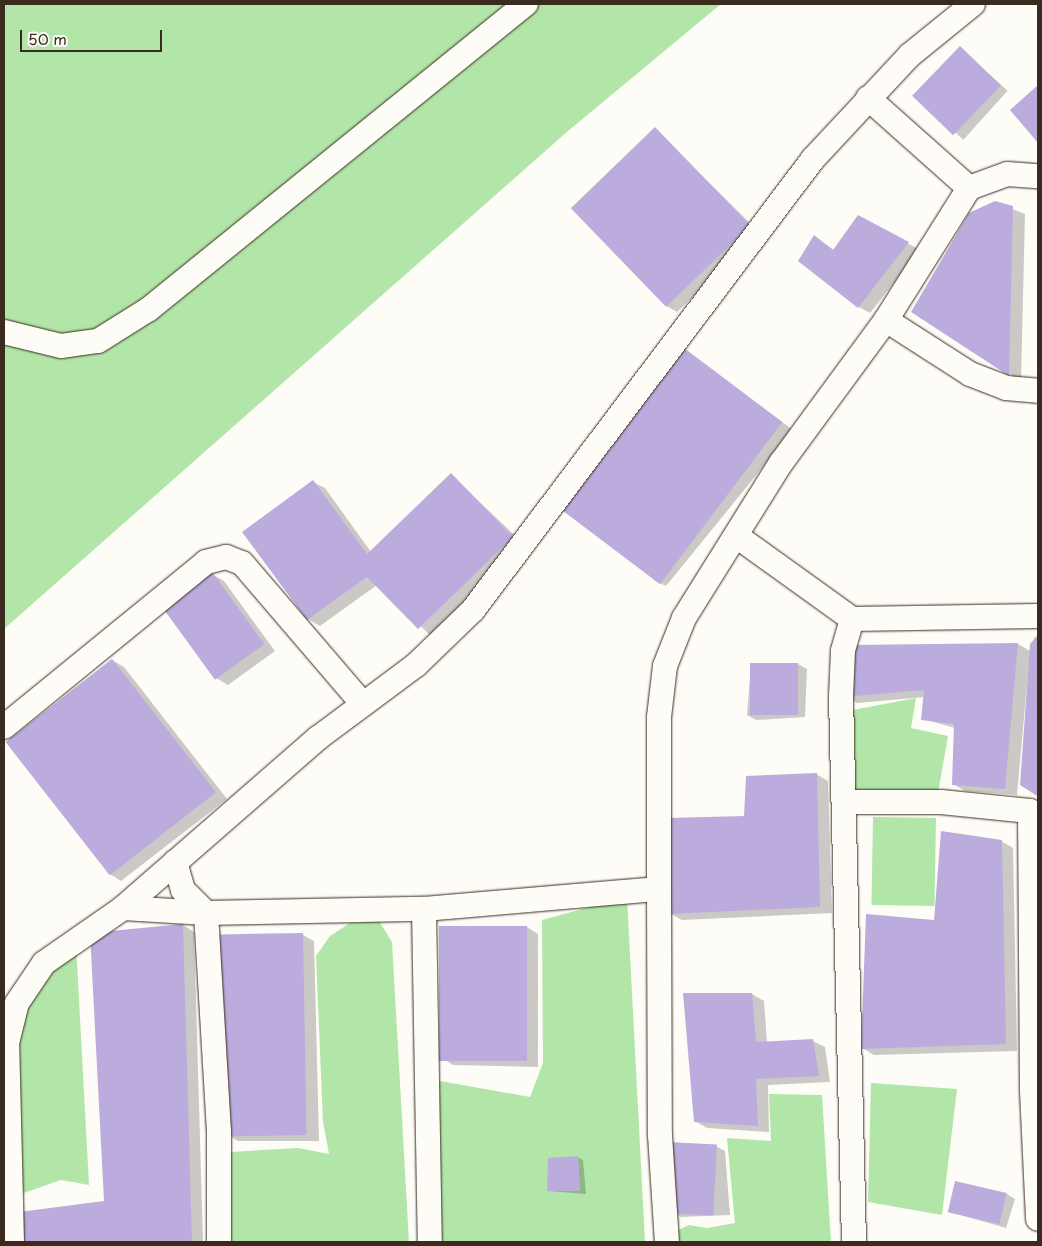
<!DOCTYPE html>
<style>
body{margin:0}
#map{position:relative;width:1042px;height:1246px;overflow:hidden;background:#fdfcf7;font-family:"Playpen Sans",sans-serif}
div>[style]{position:absolute}
.green>*{inset:0;background:#b1e6a8;transform-origin:0 0}
.shadow>*{inset:0;background:#0003;transform-origin:0 0}
.building>*{inset:0;background:#bcacdd;transform-origin:0 0}
.roads{filter:drop-shadow(0 0 1px #3b2a1e) drop-shadow(0 0 1px #3b2a1e)}
.minor>*{height:24px;margin:-12px;padding:0 12px;transform-origin:12px;border-radius:12px;background:#fdfcf7}
span{translate:-50% -50%;white-space:nowrap;text-align:center;line-height:1.15;-webkit-text-stroke:4px #fdfcf7;paint-order:stroke}
.frame{position:absolute;inset:0;border:5px solid #3b2a1e;pointer-events:none}
.scale{position:absolute;left:20px;top:30px;width:142px;height:22px;box-sizing:border-box;border:2px solid #3b2a1e;border-top:0;padding-left:6px;font-size:15px;line-height:18px;white-space:nowrap;color:#3b2a1e;-webkit-text-stroke:4px #fdfcf7;paint-order:stroke}
</style>
<div id="map">
<div class="green">
<div style="clip-path:polygon(4px 4px,721px 4px,568px 131px,4px 629px)"></div>
<div style="clip-path:polygon(916px 698px,911px 728px,948px 736px,938px 793px,843px 797px,853px 710px)"></div>
<div style="left:873px;top:817px;width:63px;height:88px;rotate:1deg"></div>
<div style="clip-path:polygon(627px 897px,645px 1242px,431px 1242px,423px 1078px,530px 1097px,543px 1063px,542px 920px)"></div>
<div style="clip-path:polygon(379px 921px,392px 942px,409px 1242px,219px 1242px,230px 1152px,298px 1148px,329px 1154px,323px 1122px,316px 956px,330px 936px,350px 923px)"></div>
<div style="clip-path:polygon(76px 944px,89px 1185px,61px 1180px,18px 1195px,13px 1039px,36px 983px)"></div>
<div style="clip-path:polygon(871px 1083px,957px 1089px,942px 1215px,868px 1202px)"></div>
<div style="clip-path:polygon(769px 1094px,822px 1095px,831px 1242px,674px 1242px,672px 1233px,689px 1225px,707px 1228px,735px 1223px,727px 1138px,771px 1141px)"></div>
</div>
<div class="shadow">
<div style="left:960px;top:48px;width:64px;height:66px;rotate:42deg"></div>
<div style="clip-path:polygon(1038px 87px,1038px 141px,1011px 110px)"></div>
<div style="clip-path:polygon(655px 129px,760px 233px,677px 312px,665px 305px)"></div>
<div style="clip-path:polygon(995px 202px,1025px 214px,1021px 381px,913px 312px)"></div>
<div style="clip-path:polygon(858px 216px,920px 250px,870px 313px,859px 307px,814px 237px,834px 250px)"></div>
<div style="clip-path:polygon(684px 350px,793px 430px,666px 586px,654px 580px)"></div>
<div style="clip-path:polygon(451px 475px,524px 544px,430px 635px,377px 585px,320px 626px,308px 619px,244px 532px,313px 482px,325px 488px,371px 552px)"></div>
<div style="clip-path:polygon(212px 574px,224px 581px,275px 651px,228px 685px,216px 678px)"></div>
<div style="clip-path:polygon(1038px 636px,1038px 797px,1021px 785px,1034px 638px)"></div>
<div style="clip-path:polygon(1018px 644px,1030px 651px,1017px 795px,965px 791px,953px 784px,955px 728px,923px 719px,925px 697px,857px 703px,845px 696px,851px 646px)"></div>
<div style="clip-path:polygon(112px 660px,124px 667px,227px 799px,121px 881px,110px 874px)"></div>
<div style="clip-path:polygon(751px 664px,798px 664px,807px 669px,805px 717px,756px 720px,747px 715px)"></div>
<div style="clip-path:polygon(816px 774px,828px 781px,832px 913px,682px 920px,671px 914px,746px 818px)"></div>
<div style="clip-path:polygon(1001px 841px,1013px 848px,1017px 1051px,874px 1055px,862px 1048px,935px 921px)"></div>
<div style="clip-path:polygon(183px 925px,194px 932px,203px 1242px,22px 1242px,105px 1202px)"></div>
<div style="clip-path:polygon(527px 927px,538px 934px,538px 1067px,453px 1065px,442px 1058px)"></div>
<div style="clip-path:polygon(303px 935px,314px 941px,319px 1141px,238px 1141px,226px 1134px)"></div>
<div style="clip-path:polygon(752px 994px,764px 1001px,767px 1043px,813px 1041px,825px 1047px,830px 1082px,768px 1085px,769px 1132px,707px 1128px,695px 1121px)"></div>
<div style="clip-path:polygon(716px 1146px,725px 1151px,730px 1215px,681px 1217px,672px 1212px)"></div>
<div style="clip-path:polygon(577px 1157px,583px 1160px,586px 1194px,548px 1191px)"></div>
<div style="clip-path:polygon(1007px 1194px,1015px 1199px,1006px 1228px,950px 1212px)"></div>
</div>
<div class="building">
<div style="left:960px;top:46px;width:57px;height:69px;rotate:44deg"></div>
<div style="clip-path:polygon(1038px 85px,1038px 143px,1010px 110px)"></div>
<div style="left:655px;top:127px;width:137px;height:117px;rotate:46deg"></div>
<div style="clip-path:polygon(995px 201px,1013px 206px,1009px 376px,911px 312px,969px 213px)"></div>
<div style="clip-path:polygon(858px 215px,909px 242px,858px 308px,798px 261px,814px 235px,833px 250px)"></div>
<div style="left:684px;top:348px;width:123px;height:203px;rotate:37deg"></div>
<div style="clip-path:polygon(451px 473px,513px 537px,418px 629px,367px 577px,307px 620px,242px 532px,313px 480px,367px 554px)"></div>
<div style="left:212px;top:572px;width:89px;height:61px;rotate:54deg"></div>
<div style="clip-path:polygon(1038px 635px,1038px 796px,1020px 785px,1030px 644px)"></div>
<div style="clip-path:polygon(1018px 643px,1005px 789px,952px 785px,954px 724px,921px 720px,924px 690px,844px 697px,850px 645px)"></div>
<div style="left:112px;top:659px;width:169px;height:135px;rotate:52deg"></div>
<div style="left:750px;top:663px;width:48px;height:52px"></div>
<div style="clip-path:polygon(817px 773px,820px 907px,670px 914px,667px 818px,744px 816px,746px 776px)"></div>
<div style="clip-path:polygon(941px 831px,1002px 840px,1006px 1044px,861px 1049px,866px 914px,934px 920px)"></div>
<div style="clip-path:polygon(183px 924px,192px 1242px,21px 1242px,19px 1212px,104px 1201px,90px 933px)"></div>
<div style="left:527px;top:926px;width:135px;height:88px;rotate:90deg"></div>
<div style="left:303px;top:933px;width:202px;height:83px;rotate:89deg"></div>
<div style="clip-path:polygon(683px 993px,752px 993px,756px 1042px,813px 1039px,819px 1076px,756px 1079px,758px 1126px,694px 1122px)"></div>
<div style="left:667px;top:1142px;width:50px;height:71px;rotate:3deg"></div>
<div style="clip-path:polygon(578px 1156px,580px 1191px,547px 1191px,548px 1158px)"></div>
<div style="left:955px;top:1181px;width:53px;height:32px;rotate:13deg"></div>
</div>
<div class="roads">
<div class="minor">
<div style="left:868px;top:98px;width:135px;rotate:41.7deg"></div>
<div style="left:886px;top:320px;width:100px;rotate:32.7deg"></div>
<div style="left:970px;top:374px;width:39px;rotate:21deg"></div>
<div style="left:1006px;top:388px;width:32px;rotate:5deg"></div>
<div style="left:4px;top:332px;width:59px;rotate:13.8deg"></div>
<div style="left:61px;top:346px;width:37px;rotate:-8deg"></div>
<div style="left:98px;top:341px;width:60px;rotate:-32.1deg"></div>
<div style="left:149px;top:309px;width:485px;rotate:-39deg"></div>
<div style="left:738px;top:537px;width:140px;rotate:35.7deg"></div>
<div style="left:852px;top:619px;width:186px;rotate:-0.9deg"></div>
<div style="left:852px;top:619px;width:33px;rotate:106deg"></div>
<div style="left:843px;top:651px;width:45px;rotate:92.5deg"></div>
<div style="left:841px;top:696px;width:546px;rotate:88.64deg"></div>
<div style="left:4px;top:727px;width:261px;rotate:-39.2deg"></div>
<div style="left:206px;top:562px;width:21px;rotate:-14deg"></div>
<div style="left:226px;top:557px;width:17px;rotate:21deg"></div>
<div style="left:242px;top:563px;width:186px;rotate:49.4deg"></div>
<div style="left:845px;top:802px;width:96px"></div>
<div style="left:941px;top:802px;width:89px;rotate:5.8deg"></div>
<div style="left:1030px;top:811px;width:280px;rotate:89.6deg"></div>
<div style="left:1032px;top:1091px;width:128px;rotate:87.3deg"></div>
<div style="left:175px;top:862px;width:29px;rotate:74deg"></div>
<div style="left:183px;top:890px;width:33px;rotate:45deg"></div>
<div style="left:206px;top:913px;width:218px;rotate:86.6deg"></div>
<div style="left:219px;top:1131px;width:111px;rotate:90deg"></div>
<div style="left:659px;top:889px;width:172px;rotate:-90deg"></div>
<div style="left:659px;top:717px;width:51px;rotate:-83.3deg"></div>
<div style="left:665px;top:666px;width:52px;rotate:-68.4deg"></div>
<div style="left:684px;top:618px;width:183px;rotate:-58deg"></div>
<div style="left:781px;top:463px;width:177px;rotate:-53.7deg"></div>
<div style="left:886px;top:320px;width:156px;rotate:-57.8deg"></div>
<div style="left:969px;top:188px;width:40px;rotate:-20.2deg"></div>
<div style="left:1007px;top:174px;width:31px;rotate:4deg"></div>
<div style="left:123px;top:908px;width:83px;rotate:3.4deg"></div>
<div style="left:206px;top:913px;width:218px;rotate:-1.1deg"></div>
<div style="left:424px;top:909px;width:236px;rotate:-4.9deg"></div>
<div style="left:659px;top:889px;width:246px;rotate:89.8deg"></div>
<div style="left:660px;top:1135px;width:107px;rotate:86.3deg"></div>
<div style="left:424px;top:909px;width:333px;rotate:89deg"></div>
<div style="left:12px;top:1242px;width:199px;rotate:-91.4deg"></div>
<div style="left:7px;top:1043px;width:41px;rotate:-76deg"></div>
<div style="left:17px;top:1003px;width:48px;rotate:-56deg"></div>
<div style="left:44px;top:963px;width:96px;rotate:-34.8deg"></div>
<div style="left:123px;top:908px;width:259px;rotate:-41.1deg"></div>
<div style="left:318px;top:738px;width:122px;rotate:-36.7deg"></div>
<div style="left:416px;top:665px;width:79px;rotate:-44deg"></div>
<div style="left:473px;top:610px;width:565px;rotate:-52.99deg"></div>
<div style="left:813px;top:159px;width:142px;rotate:-47deg"></div>
<div style="left:910px;top:55px;width:81px;rotate:-39deg"></div>
</div>
</div>
<div class="frame"></div>
<div class="scale">50 m</div>
</div>
